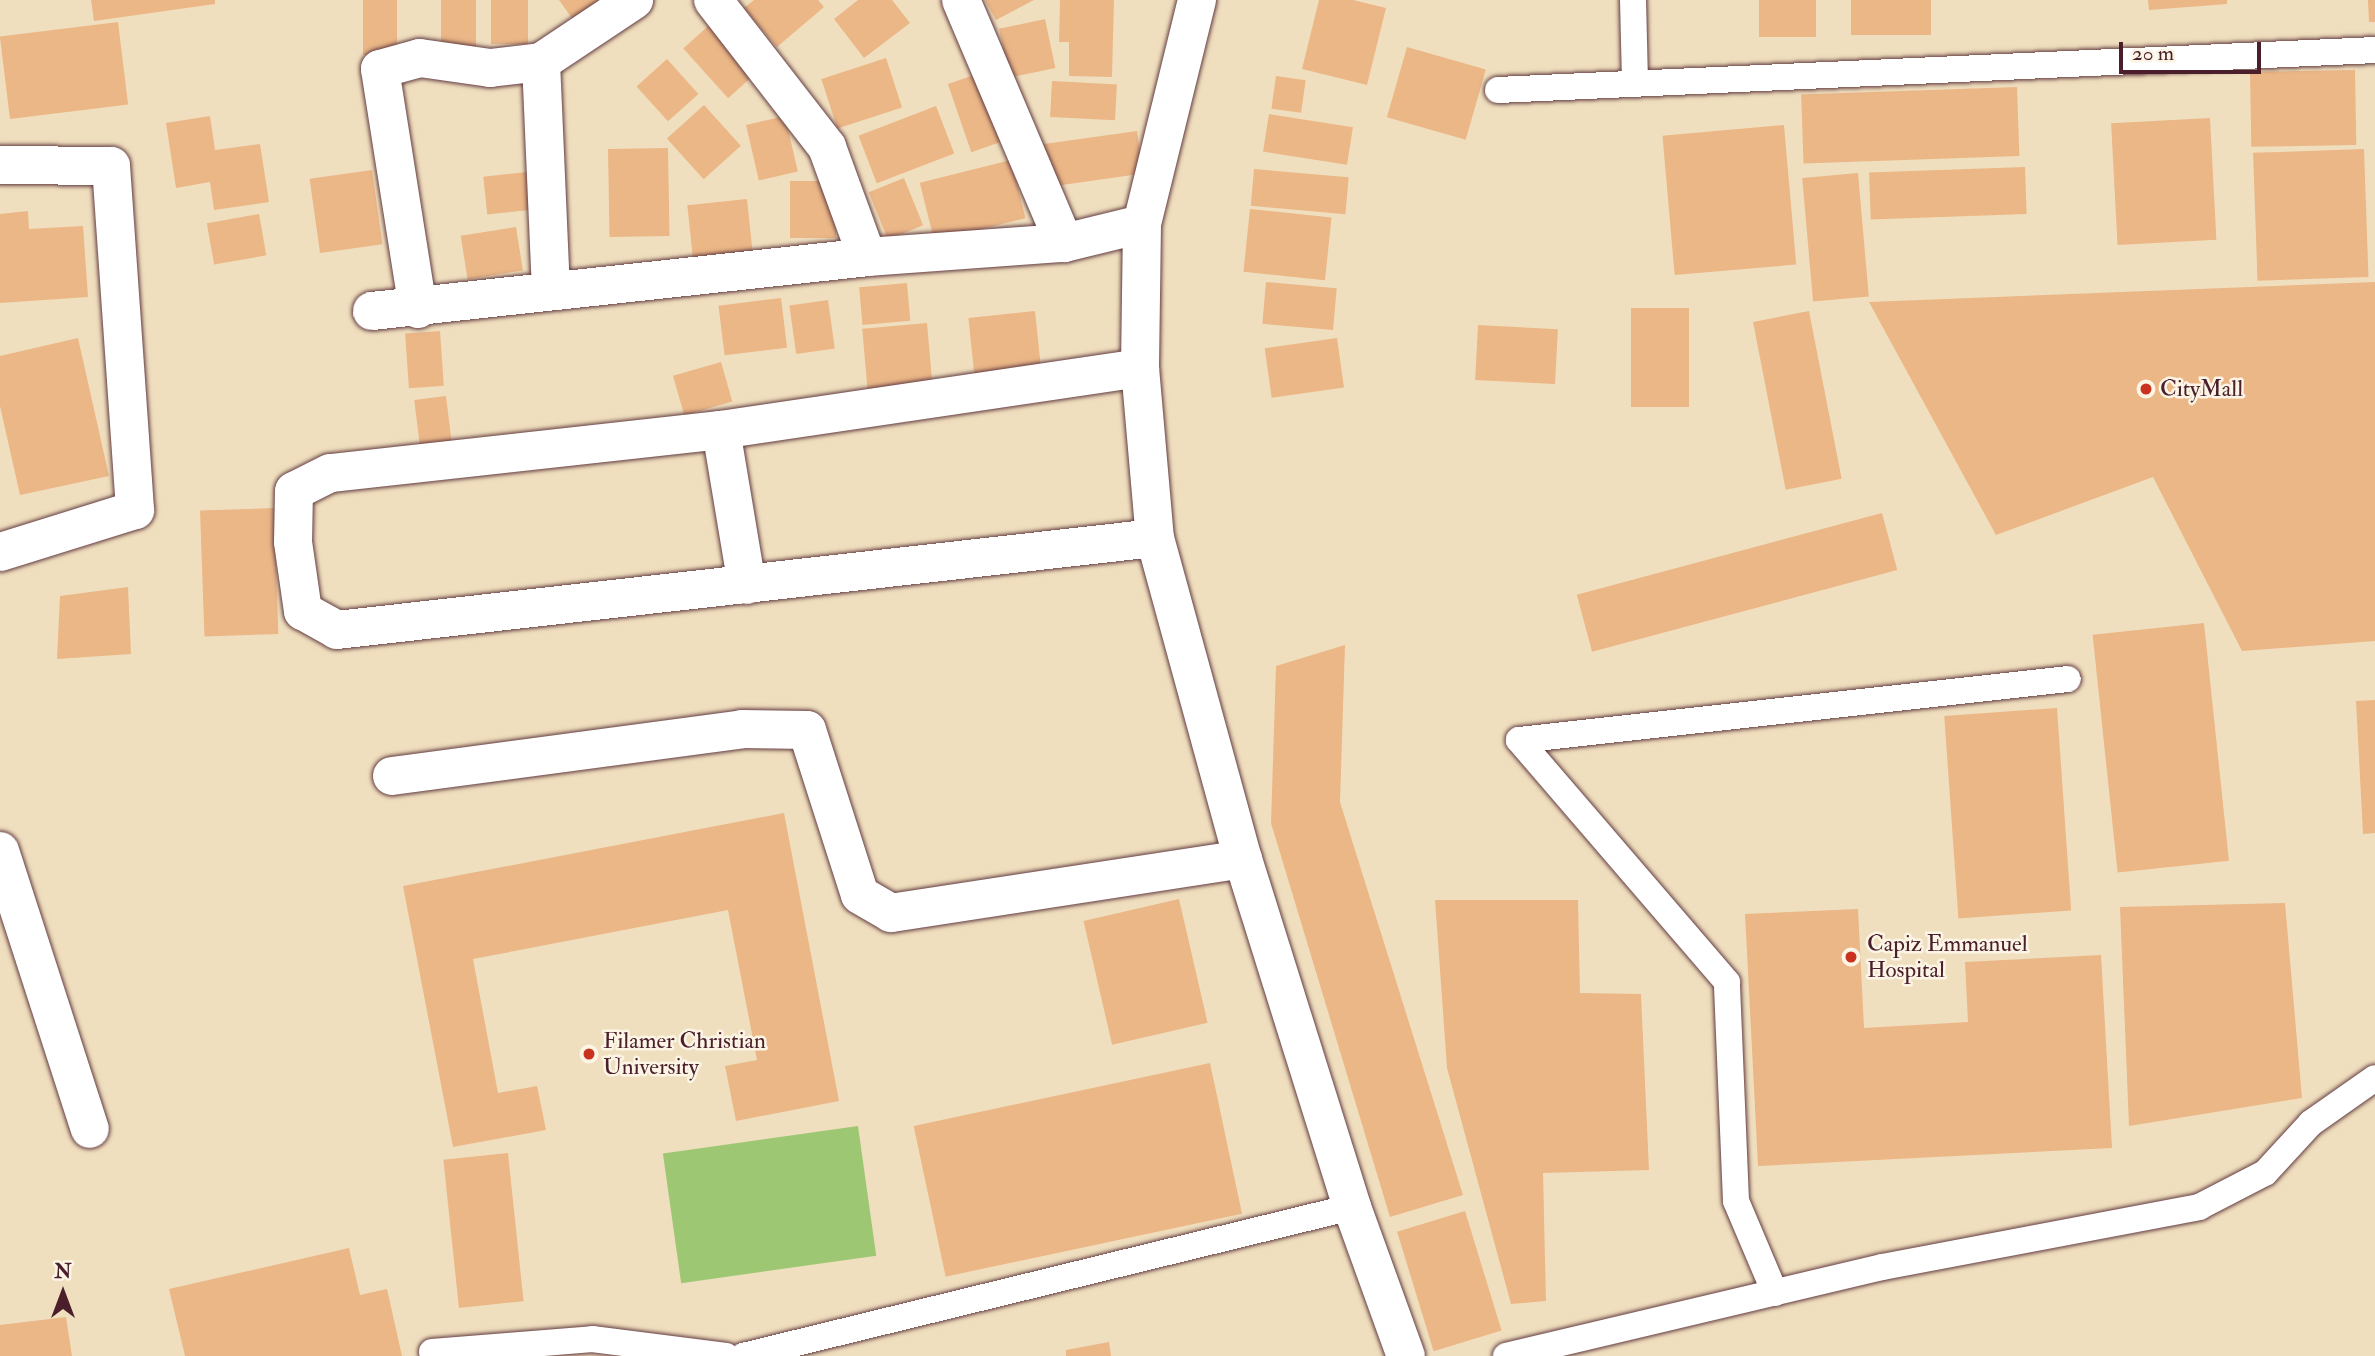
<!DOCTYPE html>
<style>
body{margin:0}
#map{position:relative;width:2375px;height:1356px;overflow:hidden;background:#f0dfbe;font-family:"IM FELL Double Pica",serif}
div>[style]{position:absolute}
.green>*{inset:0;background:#9ec773;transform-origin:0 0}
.building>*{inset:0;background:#ebb787;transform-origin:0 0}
.roads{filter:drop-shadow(0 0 2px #633c41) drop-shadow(0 0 2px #633c41)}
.service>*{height:26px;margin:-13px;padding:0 13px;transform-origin:13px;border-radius:13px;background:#fff}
.minor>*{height:38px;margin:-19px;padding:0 19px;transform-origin:19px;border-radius:19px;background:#fff}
.tertiary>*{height:38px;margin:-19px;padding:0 19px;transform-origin:19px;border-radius:19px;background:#fff}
.dots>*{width:19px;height:19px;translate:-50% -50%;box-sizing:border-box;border:4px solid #fcf5e5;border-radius:50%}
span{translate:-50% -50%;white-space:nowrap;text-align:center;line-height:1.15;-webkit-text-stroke:5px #fcf5e5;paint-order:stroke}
.poi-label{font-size:23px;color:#4a1f2b}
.left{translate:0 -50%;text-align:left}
.north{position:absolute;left:28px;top:1258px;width:70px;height:70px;-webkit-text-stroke:5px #fcf5e5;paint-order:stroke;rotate:0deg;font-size:19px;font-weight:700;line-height:28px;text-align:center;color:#4a1f2b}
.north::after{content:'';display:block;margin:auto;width:24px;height:32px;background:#4a1f2b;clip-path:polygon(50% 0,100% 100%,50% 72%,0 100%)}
.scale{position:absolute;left:2119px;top:42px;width:142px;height:32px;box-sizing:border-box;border:4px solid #4a1f2b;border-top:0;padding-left:9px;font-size:21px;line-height:24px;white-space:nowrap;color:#4a1f2b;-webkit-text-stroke:5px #fcf5e5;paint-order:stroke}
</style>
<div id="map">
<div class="green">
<div style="left:858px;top:1126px;width:131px;height:197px;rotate:82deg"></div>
</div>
<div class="building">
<div style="clip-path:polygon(91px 0,215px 0,215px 4px,94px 21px)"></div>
<div style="left:363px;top:0;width:34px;height:55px"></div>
<div style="left:441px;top:0;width:35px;height:48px"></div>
<div style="left:491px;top:0;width:37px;height:44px"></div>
<div style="clip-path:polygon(559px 0,604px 0,574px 21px)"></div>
<div style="clip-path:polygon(754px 0,818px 0,824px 7px,777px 47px,744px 8px)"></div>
<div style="clip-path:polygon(858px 0,892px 0,910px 23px,864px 58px,834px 19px)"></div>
<div style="clip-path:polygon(985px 0,1034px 0,996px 20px)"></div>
<div style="clip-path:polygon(1060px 0,1114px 0,1112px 77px,1069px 76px,1069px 42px,1059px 42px)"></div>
<div style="clip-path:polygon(1319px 0,1353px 0,1386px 8px,1367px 85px,1302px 69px)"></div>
<div style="left:1759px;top:0;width:57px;height:37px"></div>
<div style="left:1851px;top:0;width:80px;height:35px"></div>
<div style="clip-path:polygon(2148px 0,2227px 0,2227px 4px,2149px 10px)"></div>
<div style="clip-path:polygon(2368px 0,2375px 0,2375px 22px,2369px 22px)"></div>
<div style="left:716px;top:19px;width:67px;height:44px;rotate:48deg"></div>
<div style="left:1045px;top:19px;width:50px;height:47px;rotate:78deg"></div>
<div style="left:118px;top:22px;width:83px;height:119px;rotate:83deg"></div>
<div style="left:1407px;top:47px;width:82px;height:73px;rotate:16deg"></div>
<div style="left:886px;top:58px;width:52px;height:68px;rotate:72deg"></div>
<div style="left:667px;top:59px;width:47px;height:41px;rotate:48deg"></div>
<div style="left:2355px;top:70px;width:75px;height:105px;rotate:89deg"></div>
<div style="left:980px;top:73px;width:72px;height:34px;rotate:71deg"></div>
<div style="left:1276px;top:76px;width:30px;height:33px;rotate:8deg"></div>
<div style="left:1052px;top:81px;width:65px;height:36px;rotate:3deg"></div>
<div style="left:2017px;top:87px;width:69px;height:216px;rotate:88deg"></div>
<div style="left:704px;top:105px;width:55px;height:50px;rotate:48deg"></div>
<div style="left:936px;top:106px;width:51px;height:83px;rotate:69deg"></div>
<div style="left:1269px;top:114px;width:85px;height:38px;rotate:9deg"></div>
<div style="clip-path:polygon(210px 116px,215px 150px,260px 144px,269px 202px,214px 210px,210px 182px,176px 188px,166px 123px)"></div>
<div style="left:785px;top:116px;width:57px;height:40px;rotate:77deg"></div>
<div style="left:2210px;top:118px;width:122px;height:99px;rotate:87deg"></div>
<div style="left:1784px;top:125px;width:140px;height:122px;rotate:85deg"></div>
<div style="left:1137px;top:131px;width:43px;height:94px;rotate:82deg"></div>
<div style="left:668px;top:148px;width:88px;height:60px;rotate:89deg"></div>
<div style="left:2364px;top:149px;width:128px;height:111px;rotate:88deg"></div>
<div style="left:1011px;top:160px;width:60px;height:94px;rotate:76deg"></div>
<div style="left:2025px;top:167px;width:47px;height:156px;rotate:88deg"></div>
<div style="left:1254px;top:169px;width:95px;height:37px;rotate:5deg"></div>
<div style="left:372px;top:170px;width:75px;height:63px;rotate:82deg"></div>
<div style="left:537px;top:171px;width:38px;height:54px;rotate:84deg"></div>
<div style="left:1858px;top:173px;width:124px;height:56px;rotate:85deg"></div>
<div style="left:904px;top:178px;width:51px;height:38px;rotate:68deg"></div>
<div style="left:790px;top:181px;width:46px;height:57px"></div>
<div style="left:747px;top:199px;width:60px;height:60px;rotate:84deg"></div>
<div style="left:1250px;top:209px;width:82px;height:63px;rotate:6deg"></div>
<div style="clip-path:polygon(28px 211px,29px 229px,83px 226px,88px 297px,0 303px,0 214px)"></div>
<div style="left:259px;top:214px;width:42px;height:53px;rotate:80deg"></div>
<div style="left:516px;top:227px;width:44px;height:56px;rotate:81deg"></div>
<div style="left:1266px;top:282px;width:71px;height:42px;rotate:5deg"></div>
<div style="clip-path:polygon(2375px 282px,2375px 641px,2242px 651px,2153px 477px,1996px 535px,1869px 302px)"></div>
<div style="left:907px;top:283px;width:38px;height:48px;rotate:85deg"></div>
<div style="left:781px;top:298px;width:50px;height:63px;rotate:83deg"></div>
<div style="left:828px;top:300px;width:49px;height:39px;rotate:82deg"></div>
<div style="left:1631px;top:308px;width:58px;height:99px"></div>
<div style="left:1035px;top:311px;width:59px;height:67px;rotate:84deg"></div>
<div style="left:1809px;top:311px;width:171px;height:57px;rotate:79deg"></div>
<div style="left:927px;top:323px;width:74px;height:65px;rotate:85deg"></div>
<div style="left:1478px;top:325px;width:80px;height:55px;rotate:3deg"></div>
<div style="left:440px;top:331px;width:55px;height:35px;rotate:86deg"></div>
<div style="clip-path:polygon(78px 338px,109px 476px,20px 495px,0 406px,0 356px)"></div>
<div style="left:1337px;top:338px;width:50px;height:73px;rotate:82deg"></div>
<div style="left:721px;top:362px;width:41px;height:50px;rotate:74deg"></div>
<div style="left:446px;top:396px;width:55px;height:32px;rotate:83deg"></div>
<div style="left:274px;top:508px;width:126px;height:74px;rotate:88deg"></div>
<div style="left:1882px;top:513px;width:59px;height:316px;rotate:75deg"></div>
<div style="clip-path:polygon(128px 587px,131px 654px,57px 659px,60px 596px)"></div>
<div style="left:2204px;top:623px;width:239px;height:112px;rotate:84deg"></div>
<div style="clip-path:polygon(1345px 645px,1340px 802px,1463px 1195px,1390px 1217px,1271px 823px,1276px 666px)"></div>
<div style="clip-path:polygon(2375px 700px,2375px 833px,2363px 834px,2356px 701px)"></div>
<div style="left:2057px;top:708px;width:203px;height:113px;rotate:86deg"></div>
<div style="clip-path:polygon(784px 813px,839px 1101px,736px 1121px,725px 1066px,757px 1060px,728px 910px,473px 959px,498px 1093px,537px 1086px,546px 1130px,453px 1147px,403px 886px)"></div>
<div style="left:1179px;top:899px;width:127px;height:98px;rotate:77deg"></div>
<div style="clip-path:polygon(1435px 900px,1578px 900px,1580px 993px,1641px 994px,1649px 1170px,1543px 1173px,1546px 1301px,1511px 1304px,1447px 1068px)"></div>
<div style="clip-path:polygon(2285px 903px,2302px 1098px,2129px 1126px,2120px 907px)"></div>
<div style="clip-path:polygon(1858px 909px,1864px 1028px,1968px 1022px,1965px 962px,2101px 955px,2112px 1148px,1758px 1166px,1745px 914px)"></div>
<div style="left:1210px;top:1063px;width:154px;height:303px;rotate:78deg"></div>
<div style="left:508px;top:1153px;width:149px;height:65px;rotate:84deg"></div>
<div style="left:1465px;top:1211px;width:125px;height:71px;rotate:73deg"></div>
<div style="clip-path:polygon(349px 1248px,360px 1295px,387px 1289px,402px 1356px,185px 1356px,169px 1289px)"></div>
<div style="clip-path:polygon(66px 1317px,72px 1356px,0 1356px,0 1325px)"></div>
<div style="clip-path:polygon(1109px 1342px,1111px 1356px,1066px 1356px,1066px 1350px)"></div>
</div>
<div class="roads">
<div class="service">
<div style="left:1633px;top:0;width:84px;rotate:88.6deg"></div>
<div style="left:1498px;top:90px;width:878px;rotate:-2.61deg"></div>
<div style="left:1775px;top:1293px;width:100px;rotate:-113deg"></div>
<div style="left:1736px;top:1201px;width:219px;rotate:-92.4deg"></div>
<div style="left:1727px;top:982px;width:319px;rotate:-130.7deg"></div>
<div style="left:1519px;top:740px;width:552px;rotate:-6.34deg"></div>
<div style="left:432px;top:1352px;width:161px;rotate:-4.6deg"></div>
<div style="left:592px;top:1339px;width:135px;rotate:7.2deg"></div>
<div style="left:743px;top:1356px;width:627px;rotate:-13.75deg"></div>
<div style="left:1506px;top:1356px;width:386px;rotate:-13.3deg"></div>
<div style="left:1882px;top:1267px;width:323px;rotate:-10.7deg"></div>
<div style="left:2199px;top:1207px;width:74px;rotate:-27.3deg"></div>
<div style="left:2265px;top:1173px;width:68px;rotate:-47.4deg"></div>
<div style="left:2311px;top:1123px;width:78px;rotate:-35.1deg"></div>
</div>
<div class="minor">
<div style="left:713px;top:0;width:186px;rotate:52.2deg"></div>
<div style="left:827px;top:147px;width:117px;rotate:70deg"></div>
<div style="left:961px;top:0;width:264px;rotate:67deg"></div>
<div style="left:541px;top:62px;width:228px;rotate:87.5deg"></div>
<div style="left:0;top:165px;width:111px;rotate:0.5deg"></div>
<div style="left:111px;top:166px;width:345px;rotate:86deg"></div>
<div style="left:135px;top:510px;width:141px;rotate:162.7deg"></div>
<div style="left:418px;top:309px;width:243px;rotate:-99deg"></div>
<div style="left:380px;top:69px;width:41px;rotate:-15.4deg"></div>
<div style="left:420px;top:58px;width:71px;rotate:8.1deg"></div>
<div style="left:490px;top:68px;width:51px;rotate:-6.7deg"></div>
<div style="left:541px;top:62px;width:112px;rotate:-33.7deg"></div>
<div style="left:372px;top:311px;width:498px;rotate:-6.2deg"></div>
<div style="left:867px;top:257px;width:197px;rotate:-4.1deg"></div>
<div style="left:1064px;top:243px;width:80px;rotate:-13.7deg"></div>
<div style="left:1140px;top:368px;width:424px;rotate:171.6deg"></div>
<div style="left:721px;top:430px;width:393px;rotate:173.7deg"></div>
<div style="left:330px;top:473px;width:40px;rotate:153.4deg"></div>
<div style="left:294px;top:491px;width:51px;rotate:91.1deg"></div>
<div style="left:293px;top:542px;width:70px;rotate:81.8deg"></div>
<div style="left:303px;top:611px;width:39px;rotate:29deg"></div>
<div style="left:337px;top:630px;width:823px;rotate:-6.42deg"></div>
<div style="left:721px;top:430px;width:157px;rotate:80.5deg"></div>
<div style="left:392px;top:776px;width:353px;rotate:-7.6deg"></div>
<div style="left:742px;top:729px;width:65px;rotate:0.9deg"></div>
<div style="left:807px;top:730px;width:173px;rotate:72.2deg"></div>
<div style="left:860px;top:895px;width:36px;rotate:30deg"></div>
<div style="left:891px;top:913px;width:356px;rotate:-8.7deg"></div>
<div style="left:0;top:851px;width:292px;rotate:72.1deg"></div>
</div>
<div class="tertiary">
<div style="left:1197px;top:0;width:231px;rotate:103.8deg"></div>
<div style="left:1142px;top:224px;width:144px;rotate:90.8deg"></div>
<div style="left:1140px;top:368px;width:171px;rotate:85deg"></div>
<div style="left:1155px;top:538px;width:333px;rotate:74.7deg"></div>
<div style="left:1243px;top:859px;width:365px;rotate:72.6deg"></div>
<div style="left:1352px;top:1207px;width:158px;rotate:70.1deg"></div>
</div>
</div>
<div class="dots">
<div style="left:2146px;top:389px;background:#c8321e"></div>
<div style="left:1851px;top:957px;background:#c8321e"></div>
<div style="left:589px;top:1054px;background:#c8321e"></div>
</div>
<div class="poi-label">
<span class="left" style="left:2160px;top:389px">CityMall</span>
<span class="left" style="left:1867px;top:957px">Capiz Emmanuel<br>Hospital</span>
<span class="left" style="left:603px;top:1054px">Filamer Christian<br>University</span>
</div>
<div class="north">N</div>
<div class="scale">20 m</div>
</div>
